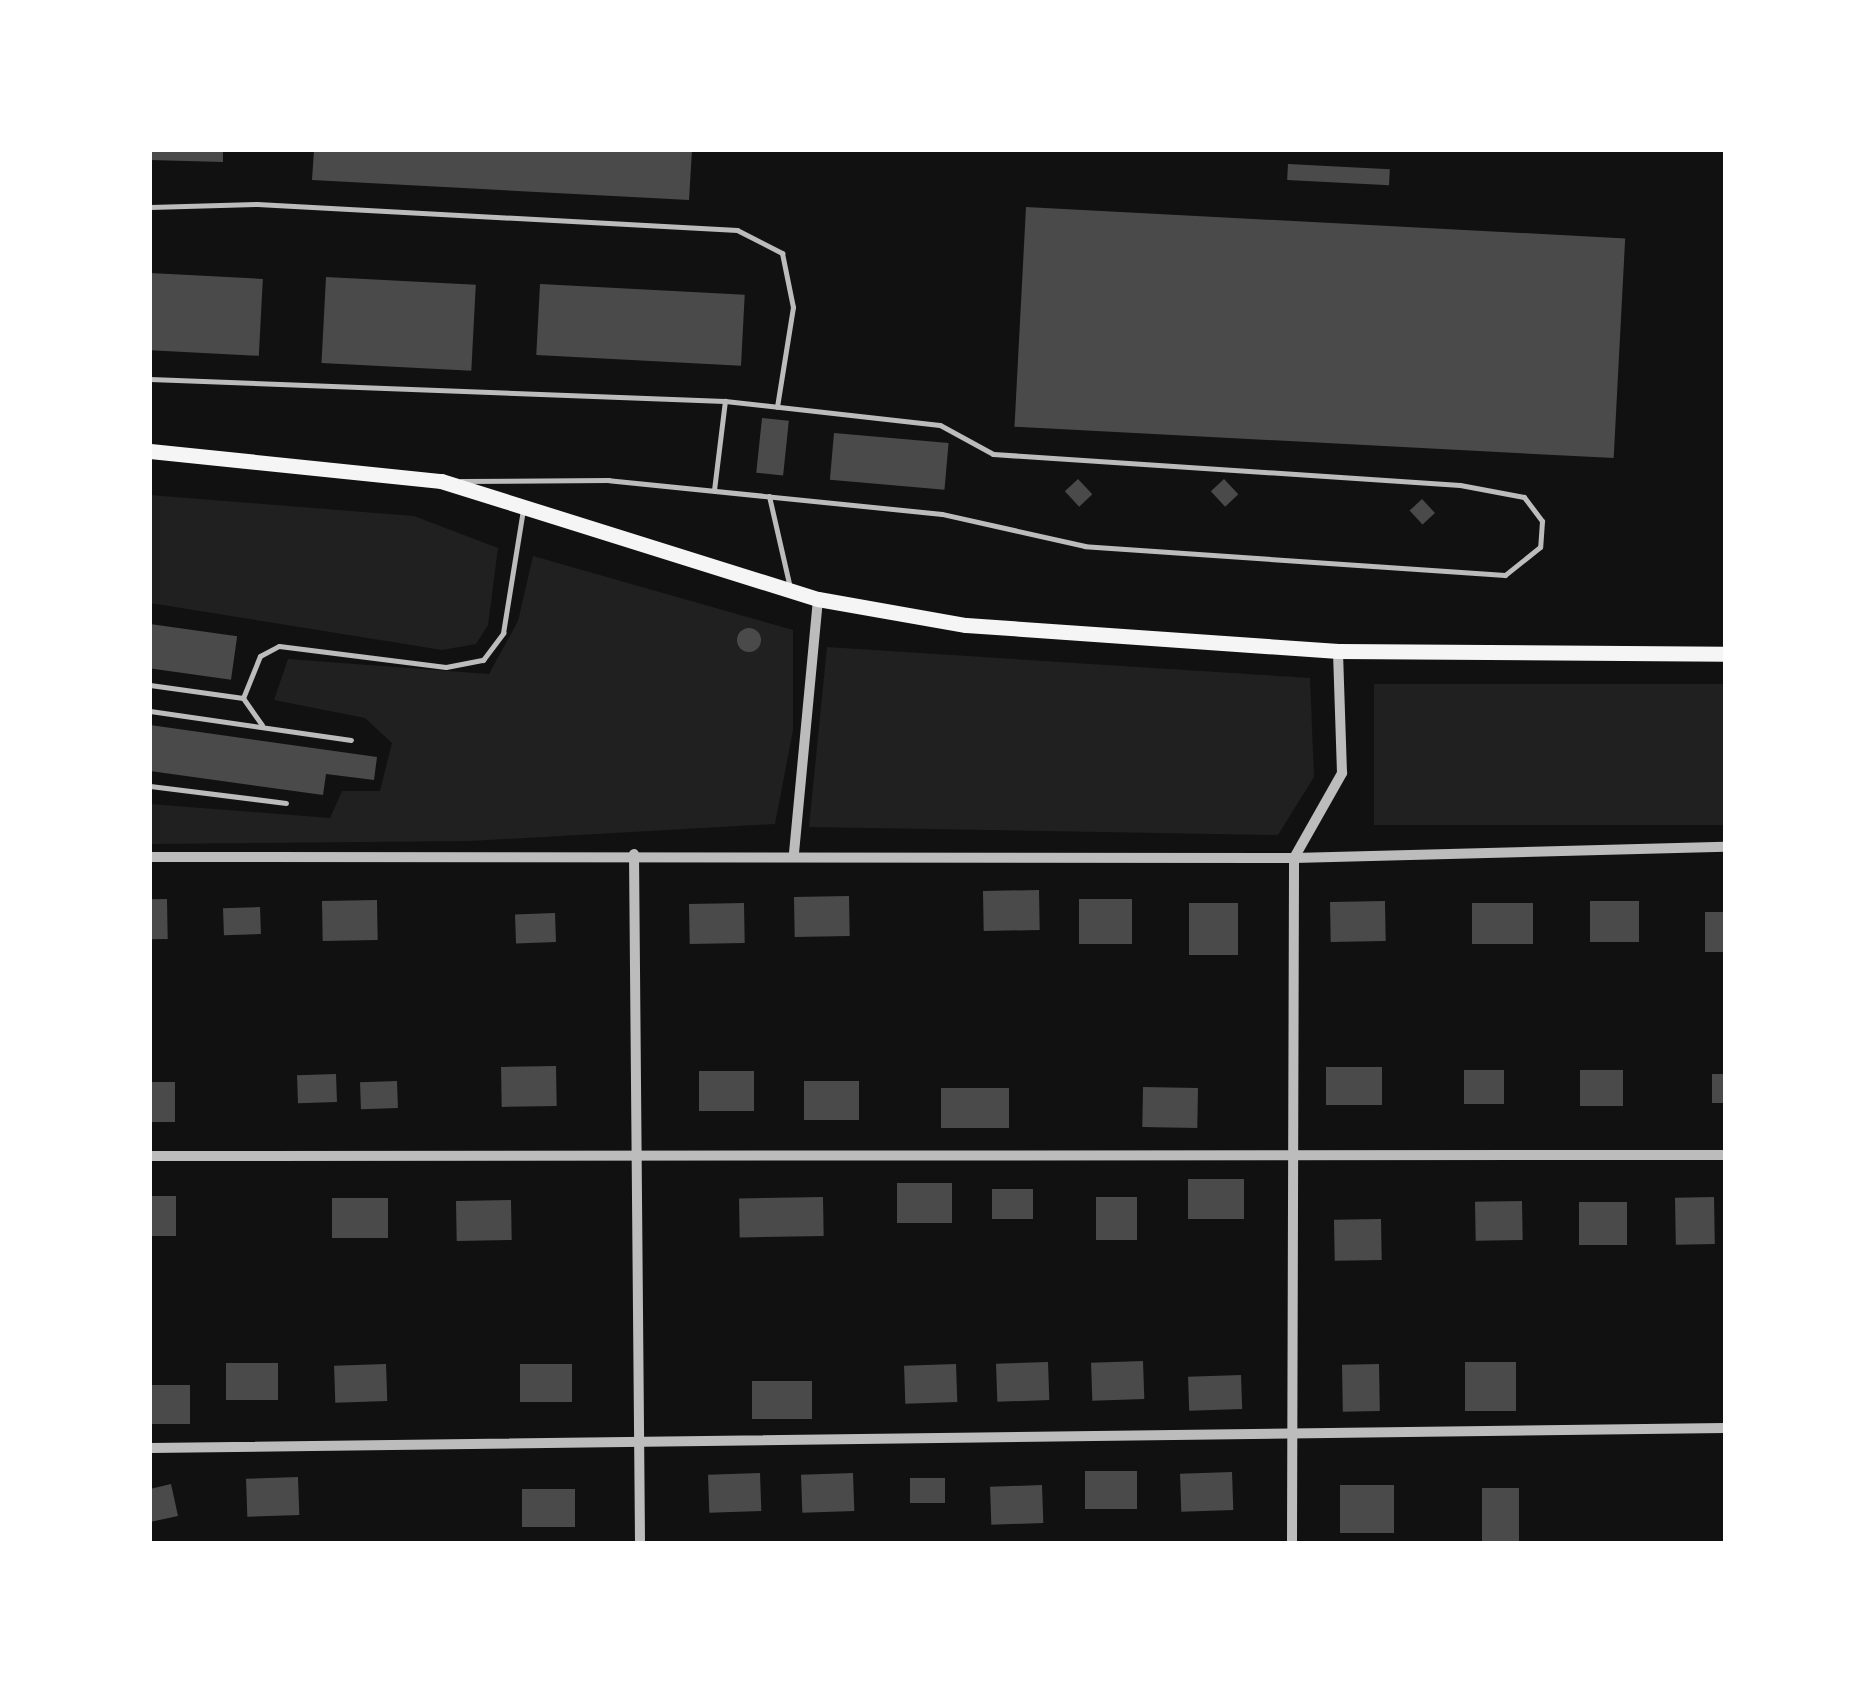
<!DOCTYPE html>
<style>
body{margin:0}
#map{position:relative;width:1875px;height:1693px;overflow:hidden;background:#111;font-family:"PT Serif",serif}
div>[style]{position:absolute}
.green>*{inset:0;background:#202020;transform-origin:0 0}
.building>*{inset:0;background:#4a4a4a;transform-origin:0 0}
.round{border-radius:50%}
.service>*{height:5px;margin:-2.5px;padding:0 2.5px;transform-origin:2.5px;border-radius:2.5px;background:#bcbcbc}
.minor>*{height:10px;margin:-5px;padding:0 5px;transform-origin:5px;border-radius:5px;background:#bcbcbc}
.primary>*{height:15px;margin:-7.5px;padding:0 7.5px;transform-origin:7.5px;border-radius:7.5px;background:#f5f5f5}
span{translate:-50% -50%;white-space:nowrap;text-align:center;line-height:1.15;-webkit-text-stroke:10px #fff;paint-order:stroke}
.frame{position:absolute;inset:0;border:152px solid #fff;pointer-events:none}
</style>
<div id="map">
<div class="green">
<div style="clip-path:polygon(150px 495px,414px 516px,498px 548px,488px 625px,476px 644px,442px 650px,150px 603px)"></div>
<div style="clip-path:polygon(533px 556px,793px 630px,793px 730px,775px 824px,470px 841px,150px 844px,150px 804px,330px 818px,342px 791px,380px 791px,392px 743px,365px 718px,274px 700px,288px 659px,489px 674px,518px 621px)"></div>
<div style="clip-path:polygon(827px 647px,1310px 678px,1314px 777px,1278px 835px,809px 827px)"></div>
<div style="left:1725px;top:684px;width:141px;height:351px;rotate:90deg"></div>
</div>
<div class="building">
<div style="clip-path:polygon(150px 150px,223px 150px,223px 162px,150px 160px)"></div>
<div style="clip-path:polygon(314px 150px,692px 150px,689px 200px,312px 180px)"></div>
<div style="left:1288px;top:164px;width:102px;height:16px;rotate:3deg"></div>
<div style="left:1026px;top:207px;width:600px;height:220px;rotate:3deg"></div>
<div style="left:150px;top:273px;width:113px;height:77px;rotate:3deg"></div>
<div style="left:326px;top:277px;width:150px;height:86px;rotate:3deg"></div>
<div style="left:540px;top:284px;width:205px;height:71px;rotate:3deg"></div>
<div style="left:762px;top:418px;width:27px;height:55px;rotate:6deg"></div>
<div style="left:834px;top:433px;width:115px;height:47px;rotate:5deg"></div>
<div style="left:1078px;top:479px;width:21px;height:18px;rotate:47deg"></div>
<div style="left:1224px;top:479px;width:21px;height:18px;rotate:47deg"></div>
<div style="left:1422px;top:499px;width:19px;height:17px;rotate:47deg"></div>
<div style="left:150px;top:624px;width:88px;height:44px;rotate:8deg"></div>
<div class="round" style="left:737px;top:628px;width:24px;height:24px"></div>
<div style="clip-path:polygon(150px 725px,377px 757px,374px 780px,326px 774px,323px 795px,150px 771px)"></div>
<div style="left:1039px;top:890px;width:40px;height:56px;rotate:89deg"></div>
<div style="left:849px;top:896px;width:40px;height:55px;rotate:89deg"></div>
<div style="left:167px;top:899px;width:40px;height:17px;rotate:89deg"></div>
<div style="left:1079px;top:899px;width:53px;height:45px"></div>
<div style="left:377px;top:900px;width:40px;height:55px;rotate:89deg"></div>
<div style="left:1385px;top:901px;width:40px;height:55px;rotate:89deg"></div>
<div style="left:1590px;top:901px;width:49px;height:41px"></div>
<div style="left:744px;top:903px;width:40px;height:55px;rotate:89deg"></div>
<div style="left:1238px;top:903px;width:52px;height:49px;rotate:90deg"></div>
<div style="left:1472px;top:903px;width:61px;height:41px"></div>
<div style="left:260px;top:907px;width:27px;height:37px;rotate:88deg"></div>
<div style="left:1705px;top:912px;width:20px;height:40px"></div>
<div style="left:555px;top:913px;width:29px;height:40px;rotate:88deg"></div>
<div style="left:556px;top:1066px;width:40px;height:55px;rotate:89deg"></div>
<div style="left:1326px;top:1067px;width:56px;height:38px"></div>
<div style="left:1504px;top:1070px;width:34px;height:40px;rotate:90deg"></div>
<div style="left:1580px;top:1070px;width:43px;height:36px"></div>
<div style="left:699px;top:1071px;width:55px;height:40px"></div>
<div style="left:336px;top:1074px;width:28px;height:39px;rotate:88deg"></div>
<div style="left:1712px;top:1074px;width:13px;height:29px"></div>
<div style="left:397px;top:1081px;width:27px;height:37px;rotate:88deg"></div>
<div style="left:804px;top:1081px;width:55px;height:39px"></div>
<div style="left:150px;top:1082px;width:25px;height:40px"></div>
<div style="left:1143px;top:1087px;width:55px;height:40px;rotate:1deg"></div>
<div style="left:941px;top:1088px;width:68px;height:40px"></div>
<div style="left:1188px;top:1179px;width:56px;height:40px"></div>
<div style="left:897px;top:1183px;width:55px;height:40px"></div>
<div style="left:992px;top:1189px;width:41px;height:30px"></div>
<div style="left:150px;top:1196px;width:26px;height:40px"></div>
<div style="left:823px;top:1197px;width:39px;height:84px;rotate:89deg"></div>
<div style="left:1096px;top:1197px;width:41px;height:43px"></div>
<div style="left:1714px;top:1197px;width:47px;height:39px;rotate:89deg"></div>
<div style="left:388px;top:1198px;width:40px;height:56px;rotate:90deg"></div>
<div style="left:511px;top:1200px;width:40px;height:55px;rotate:89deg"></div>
<div style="left:1522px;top:1201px;width:39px;height:47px;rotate:89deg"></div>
<div style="left:1627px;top:1202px;width:43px;height:48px;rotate:90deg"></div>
<div style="left:1381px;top:1219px;width:41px;height:47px;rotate:89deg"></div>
<div style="left:1143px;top:1361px;width:38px;height:52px;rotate:88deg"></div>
<div style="left:1048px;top:1362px;width:38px;height:52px;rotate:88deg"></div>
<div style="left:1465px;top:1362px;width:51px;height:49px"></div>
<div style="left:278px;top:1363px;width:37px;height:52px;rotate:90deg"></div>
<div style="left:386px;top:1364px;width:37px;height:52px;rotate:88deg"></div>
<div style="left:520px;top:1364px;width:52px;height:38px"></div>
<div style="left:956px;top:1364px;width:38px;height:52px;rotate:88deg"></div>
<div style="left:1379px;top:1364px;width:47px;height:37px;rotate:89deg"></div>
<div style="left:1241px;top:1375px;width:34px;height:53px;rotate:88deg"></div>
<div style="left:752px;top:1381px;width:60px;height:38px"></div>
<div style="left:150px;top:1385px;width:40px;height:39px"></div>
<div style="left:1137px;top:1471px;width:38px;height:52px;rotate:90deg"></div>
<div style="left:1232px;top:1472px;width:38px;height:52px;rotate:88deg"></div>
<div style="left:760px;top:1473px;width:38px;height:52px;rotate:88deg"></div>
<div style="left:853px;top:1473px;width:38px;height:52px;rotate:88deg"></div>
<div style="left:298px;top:1477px;width:38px;height:52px;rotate:88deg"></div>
<div style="left:945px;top:1478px;width:25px;height:35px;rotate:90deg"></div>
<div style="clip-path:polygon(171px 1484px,178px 1516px,150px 1522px,150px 1489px)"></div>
<div style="left:1042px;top:1485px;width:38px;height:52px;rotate:88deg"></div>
<div style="left:1340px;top:1485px;width:54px;height:48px"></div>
<div style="left:1482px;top:1488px;width:37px;height:54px"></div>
<div style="left:575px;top:1489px;width:38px;height:53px;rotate:90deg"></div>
</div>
<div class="service">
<div style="left:150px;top:207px;width:107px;rotate:-1.6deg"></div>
<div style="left:257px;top:204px;width:481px;rotate:3.1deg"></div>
<div style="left:737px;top:230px;width:51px;rotate:27.1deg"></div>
<div style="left:782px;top:253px;width:55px;rotate:78.5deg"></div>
<div style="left:793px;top:307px;width:101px;rotate:99.1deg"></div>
<div style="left:150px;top:379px;width:575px;rotate:2.19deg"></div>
<div style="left:725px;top:401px;width:216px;rotate:6.4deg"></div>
<div style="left:940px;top:425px;width:60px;rotate:28.7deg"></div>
<div style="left:993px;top:454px;width:468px;rotate:3.8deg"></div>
<div style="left:1460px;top:485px;width:65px;rotate:10.6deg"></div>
<div style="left:1524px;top:497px;width:30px;rotate:53deg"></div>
<div style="left:1542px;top:521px;width:26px;rotate:94deg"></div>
<div style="left:1540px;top:547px;width:45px;rotate:141.3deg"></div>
<div style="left:1505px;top:575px;width:421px;rotate:-176.1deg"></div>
<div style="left:1085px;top:546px;width:147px;rotate:-167.4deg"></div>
<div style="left:942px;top:514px;width:335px;rotate:-174.2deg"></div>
<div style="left:609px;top:480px;width:148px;rotate:179.6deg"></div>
<div style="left:714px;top:490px;width:90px;rotate:-83deg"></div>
<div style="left:769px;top:496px;width:94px;rotate:77.1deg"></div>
<div style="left:150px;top:685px;width:94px;rotate:8deg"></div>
<div style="left:243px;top:698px;width:33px;rotate:55deg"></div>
<div style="left:243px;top:698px;width:45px;rotate:-68deg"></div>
<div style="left:260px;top:656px;width:21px;rotate:-28deg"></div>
<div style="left:279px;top:646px;width:168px;rotate:7.2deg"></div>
<div style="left:446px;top:667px;width:38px;rotate:-11deg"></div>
<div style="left:483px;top:660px;width:34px;rotate:-53deg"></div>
<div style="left:503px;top:633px;width:126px;rotate:-80.8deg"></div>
<div style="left:150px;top:711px;width:203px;rotate:8.2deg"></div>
<div style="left:150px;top:786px;width:137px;rotate:7.1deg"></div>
</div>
<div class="minor">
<div style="left:794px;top:853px;width:255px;rotate:-84.6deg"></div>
<div style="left:634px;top:854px;width:689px;rotate:89.5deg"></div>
<div style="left:150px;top:857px;width:1144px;rotate:0.05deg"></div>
<div style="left:1294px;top:858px;width:431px;rotate:-1.5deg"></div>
<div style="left:150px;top:1156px;width:1575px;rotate:-0.04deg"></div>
<div style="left:150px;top:1448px;width:1575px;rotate:-0.73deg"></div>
<div style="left:1292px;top:1543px;width:685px;rotate:-89.83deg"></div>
<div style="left:1294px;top:858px;width:98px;rotate:-60.5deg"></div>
<div style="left:1342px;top:773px;width:122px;rotate:-91.9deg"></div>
</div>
<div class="primary">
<div style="left:150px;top:451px;width:293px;rotate:5.9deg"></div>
<div style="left:441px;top:481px;width:395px;rotate:17.4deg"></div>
<div style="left:818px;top:599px;width:150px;rotate:10deg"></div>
<div style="left:966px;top:625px;width:373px;rotate:4deg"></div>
<div style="left:1338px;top:651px;width:387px;rotate:0.4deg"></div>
</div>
<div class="frame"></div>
</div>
